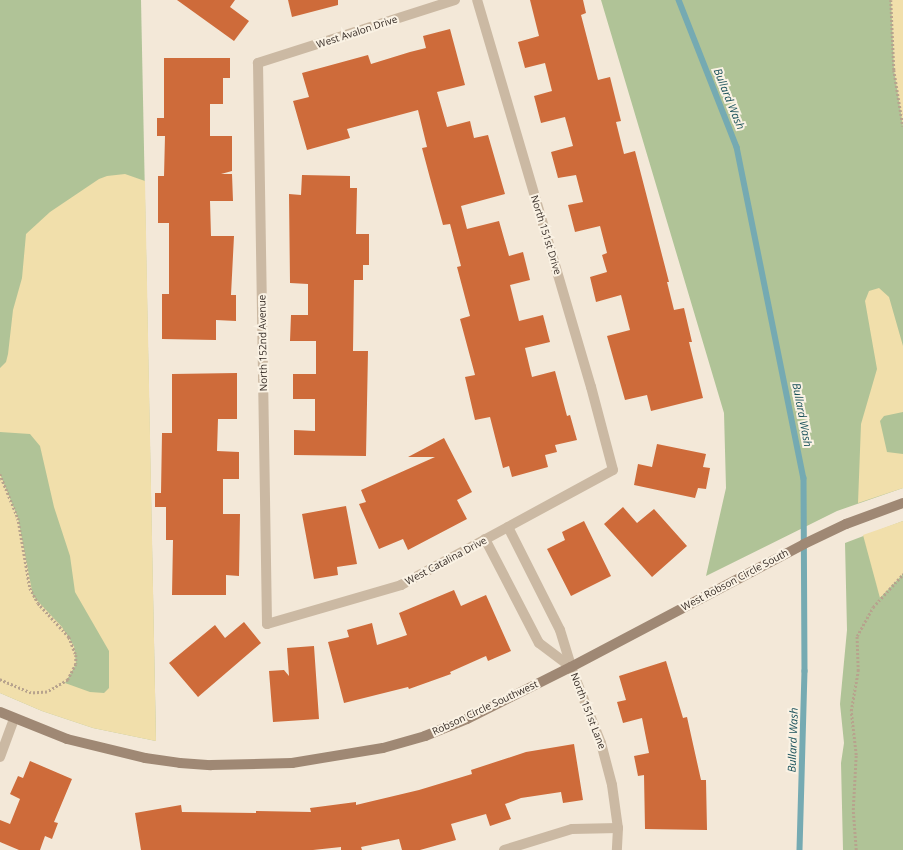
<!DOCTYPE html>
<style>
body{margin:0}
#map{position:relative;width:903px;height:850px;overflow:hidden;background:#f3e8d8;font-family:"Open Sans",sans-serif}
div>[style]{position:absolute}
.green>*{inset:0;background:#b0c397}
.sand>*{inset:0;background:#f1dfab}
.stream>*{height:5.5px;margin:-2.75px;padding:0 2.75px;transform-origin:2.75px;border-radius:2.75px;background:#75aab2}
.building>*{inset:0;background:#ce6b3a}
.path>*{height:2.5px;margin-top:-1.25px;transform-origin:0;background:repeating-linear-gradient(90deg,#b7a38d 0 2px,transparent 0 4px)}
.street>*{height:10px;margin:-5px;padding:0 5px;transform-origin:5px;border-radius:5px;background:#cbb9a3}
.secondary>*{height:10px;margin:-5px;padding:0 5px;transform-origin:5px;border-radius:5px;background:#9f8874}
span{translate:-50% -50%;white-space:nowrap;text-align:center;line-height:1.15;-webkit-text-stroke:4px #faf2e4;paint-order:stroke}
.street-label{font-size:10px;color:#362c26}
.water-label{font-size:11px;color:#19505a;font-style:italic}
</style>
<div id="map">
<div class="green">
<div style="clip-path:polygon(0 0,141px 0,156px 741px,93px 728px,42px 711px,0 693px)"></div>
<div style="clip-path:polygon(601px 0,903px 0,903px 488px,837px 511px,706px 576px,726px 488px,724px 413px)"></div>
<div style="clip-path:polygon(903px 521px,903px 850px,843px 850px,841px 763px,844px 743px,840px 704px,847px 630px,845px 543px)"></div>
</div>
<div class="sand">
<div style="clip-path:polygon(891px 0,903px 0,903px 126px,894px 70px)"></div>
<div style="clip-path:polygon(125px 174px,145px 181px,156px 741px,93px 728px,42px 711px,0 693px,0 474px,18px 518px,33px 596px,62px 627px,74px 646px,76px 664px,65px 683px,90px 692px,104px 693px,109px 688px,109px 651px,75px 592px,70px 556px,54px 507px,40px 446px,30px 434px,0 432px,0 368px,6px 362px,8px 354px,13px 310px,22px 278px,26px 234px,50px 212px,99px 179px,107px 176px)"></div>
<div style="clip-path:polygon(879px 288px,889px 297px,903px 346px,903px 412px,884px 416px,880px 421px,887px 452px,903px 454px,903px 488px,858px 503px,861px 424px,877px 369px,865px 301px,869px 291px)"></div>
<div style="clip-path:polygon(903px 521px,903px 574px,880px 598px,863px 535px)"></div>
</div>
<div class="stream">
<div style="left:679px;top:0;width:158px;rotate:68.5deg"></div>
<div style="left:737px;top:147px;width:338px;rotate:78.6deg"></div>
<div style="left:804px;top:478px;width:193px;rotate:89.7deg"></div>
<div style="left:805px;top:671px;width:179px;rotate:91.6deg"></div>
</div>
<div class="building">
<div style="clip-path:polygon(177px 0,235px 0,230px 7px,249px 21px,234px 41px)"></div>
<div style="clip-path:polygon(288px 0,338px 0,338px 5px,292px 17px)"></div>
<div style="clip-path:polygon(530px 0,583px 0,586px 13px,581px 15px,598px 80px,610px 77px,621px 121px,616px 122px,624px 154px,635px 151px,669px 282px,667px 282px,674px 310px,684px 308px,692px 342px,689px 342px,703px 398px,651px 411px,647px 395px,625px 400px,607px 336px,630px 330px,621px 295px,596px 302px,590px 277px,607px 272px,602px 255px,607px 253px,600px 226px,575px 232px,568px 205px,583px 202px,576px 175px,558px 178px,551px 152px,573px 146px,565px 117px,541px 123px,534px 96px,552px 91px,545px 63px,525px 68px,518px 42px,539px 36px)"></div>
<div style="clip-path:polygon(450px 29px,465px 85px,437px 92px,447px 127px,470px 121px,474px 138px,488px 135px,505px 194px,461px 206px,467px 229px,499px 221px,509px 256px,523px 252px,530px 280px,510px 285px,519px 321px,543px 315px,550px 342px,525px 348px,532px 377px,555px 371px,567px 416px,570px 415px,577px 440px,555px 445px,557px 452px,545px 455px,548px 467px,512px 477px,509px 466px,503px 468px,490px 417px,475px 420px,465px 377px,475px 375px,460px 319px,470px 316px,457px 267px,461px 266px,450px 224px,443px 225px,430px 178px,422px 148px,427px 147px,418px 110px,347px 129px,350px 138px,307px 150px,293px 101px,309px 97px,302px 73px,368px 55px,371px 64px,410px 52px,426px 48px,423px 36px)"></div>
<div style="clip-path:polygon(164px 58px,230px 58px,230px 78px,223px 78px,223px 104px,210px 104px,210px 136px,232px 136px,232px 171px,221px 174px,232px 174px,233px 201px,210px 201px,211px 236px,234px 236px,231px 295px,236px 295px,236px 321px,216px 320px,216px 340px,162px 339px,162px 294px,169px 294px,169px 223px,158px 223px,158px 176px,164px 176px,165px 136px,157px 136px,157px 118px,164px 118px)"></div>
<div style="clip-path:polygon(302px 175px,350px 176px,350px 188px,357px 188px,356px 234px,369px 234px,369px 265px,363px 265px,363px 280px,354px 280px,353px 351px,368px 351px,366px 456px,294px 455px,294px 430px,315px 431px,315px 399px,293px 399px,293px 374px,316px 374px,316px 341px,290px 341px,291px 315px,308px 315px,308px 284px,290px 283px,289px 194px,301px 195px)"></div>
<div style="clip-path:polygon(237px 373px,237px 419px,218px 419px,217px 451px,239px 452px,239px 479px,223px 479px,223px 514px,240px 514px,239px 576px,226px 575px,226px 595px,172px 595px,173px 540px,166px 540px,166px 507px,155px 507px,155px 493px,161px 493px,162px 433px,172px 433px,172px 374px)"></div>
<div style="clip-path:polygon(444px 438px,472px 492px,457px 500px,467px 519px,408px 550px,403px 539px,379px 549px,359px 504px,366px 502px,361px 490px,435px 457px,408px 457px)"></div>
<div style="clip-path:polygon(657px 444px,706px 454px,703px 467px,710px 468px,706px 489px,698px 488px,695px 498px,634px 485px,638px 464px,652px 467px)"></div>
<div style="clip-path:polygon(346px 506px,357px 564px,337px 567px,338px 575px,314px 579px,302px 514px)"></div>
<div style="clip-path:polygon(623px 507px,637px 523px,654px 509px,687px 546px,652px 577px,604px 524px)"></div>
<div style="clip-path:polygon(584px 521px,611px 576px,571px 596px,547px 549px,565px 540px,562px 532px)"></div>
<div style="clip-path:polygon(454px 590px,461px 606px,486px 595px,511px 651px,488px 661px,486px 656px,450px 672px,451px 674px,409px 689px,408px 687px,344px 703px,328px 642px,349px 637px,347px 630px,372px 623px,377px 645px,407px 635px,399px 613px)"></div>
<div style="clip-path:polygon(244px 622px,261px 643px,198px 697px,169px 663px,215px 625px,225px 638px)"></div>
<div style="clip-path:polygon(314px 646px,319px 719px,273px 722px,269px 671px,284px 670px,289px 676px,287px 648px)"></div>
<div style="clip-path:polygon(666px 661px,683px 718px,687px 717px,701px 780px,706px 780px,707px 830px,645px 829px,644px 775px,638px 776px,634px 756px,649px 753px,642px 718px,623px 723px,617px 702px,626px 700px,619px 676px)"></div>
<div style="clip-path:polygon(574px 744px,583px 800px,563px 803px,561px 792px,521px 798px,505px 804px,511px 819px,490px 826px,486px 814px,451px 824px,456px 840px,420px 850px,402px 850px,399px 839px,361px 847px,362px 850px,341px 850px,341px 847px,313px 850px,141px 850px,135px 813px,181px 805px,182px 812px,256px 813px,256px 811px,311px 812px,310px 808px,356px 802px,356px 805px,419px 790px,472px 774px,471px 770px,526px 752px)"></div>
<div style="clip-path:polygon(30px 761px,72px 779px,54px 822px,58px 823px,52px 839px,45px 836px,40px 850px,19px 850px,0 842px,0 820px,10px 824px,20px 799px,10px 794px,18px 776px,23px 778px)"></div>
</div>
<div class="path">
<div style="left:891px;top:0;width:70px;rotate:87.5deg"></div>
<div style="left:894px;top:70px;width:57px;rotate:80.9deg"></div>
<div style="left:0;top:474px;width:48px;rotate:67.8deg"></div>
<div style="left:18px;top:518px;width:71px;rotate:80.3deg"></div>
<div style="left:30px;top:588px;width:17px;rotate:62deg"></div>
<div style="left:38px;top:603px;width:46px;rotate:47.6deg"></div>
<div style="left:69px;top:637px;width:19px;rotate:69deg"></div>
<div style="left:76px;top:655px;width:9px;rotate:90deg"></div>
<div style="left:76px;top:664px;width:18px;rotate:117deg"></div>
<div style="left:68px;top:680px;width:24px;rotate:150deg"></div>
<div style="left:47px;top:692px;width:16px;rotate:176deg"></div>
<div style="left:31px;top:693px;width:34px;rotate:-157deg"></div>
<div style="left:856px;top:850px;width:40px;rotate:-94.3deg"></div>
<div style="left:853px;top:810px;width:55px;rotate:-86.9deg"></div>
<div style="left:856px;top:755px;width:44px;rotate:-96.5deg"></div>
<div style="left:851px;top:711px;width:41px;rotate:-80.1deg"></div>
<div style="left:858px;top:671px;width:35px;rotate:-92deg"></div>
<div style="left:857px;top:636px;width:33px;rotate:-61deg"></div>
<div style="left:873px;top:607px;width:45px;rotate:-47.7deg"></div>
</div>
<div class="street">
<div style="left:455px;top:0;width:207px;rotate:162.3deg"></div>
<div style="left:258px;top:63px;width:561px;rotate:89.08deg"></div>
<div style="left:267px;top:624px;width:140px;rotate:-16.2deg"></div>
<div style="left:401px;top:585px;width:241px;rotate:-28.5deg"></div>
<div style="left:613px;top:470px;width:86px;rotate:-104.8deg"></div>
<div style="left:591px;top:387px;width:403px;rotate:-106.4deg"></div>
<div style="left:508px;top:527px;width:115px;rotate:63.2deg"></div>
<div style="left:560px;top:630px;width:39px;rotate:73deg"></div>
<div style="left:571px;top:667px;width:82px;rotate:68.5deg"></div>
<div style="left:601px;top:743px;width:43px;rotate:75.3deg"></div>
<div style="left:612px;top:785px;width:43px;rotate:82.1deg"></div>
<div style="left:618px;top:828px;width:22px;rotate:93deg"></div>
<div style="left:485px;top:539px;width:117px;rotate:62.6deg"></div>
<div style="left:539px;top:643px;width:40px;rotate:37deg"></div>
<div style="left:0;top:757px;width:40px;rotate:-69.8deg"></div>
<div style="left:504px;top:850px;width:71px;rotate:-17.2deg"></div>
<div style="left:572px;top:829px;width:46px;rotate:-1.2deg"></div>
</div>
<div class="secondary">
<div style="left:0;top:712px;width:72px;rotate:21.9deg"></div>
<div style="left:67px;top:739px;width:80px;rotate:13.7deg"></div>
<div style="left:145px;top:758px;width:35px;rotate:8deg"></div>
<div style="left:180px;top:763px;width:31px;rotate:4deg"></div>
<div style="left:211px;top:765px;width:81px;rotate:-1.4deg"></div>
<div style="left:292px;top:763px;width:92px;rotate:-9.4deg"></div>
<div style="left:383px;top:748px;width:44px;rotate:-15.9deg"></div>
<div style="left:425px;top:736px;width:45px;rotate:-22deg"></div>
<div style="left:467px;top:719px;width:116px;rotate:-26.6deg"></div>
<div style="left:571px;top:667px;width:263px;rotate:-27.8deg"></div>
<div style="left:804px;top:544px;width:47px;rotate:-25.5deg"></div>
<div style="left:846px;top:524px;width:61px;rotate:-20.2deg"></div>
</div>
<div class="street-label">
<span style="left:357px;top:32px;rotate:-18deg">West Avalon Drive</span>
<span style="left:546px;top:235px;rotate:73deg">North 151st Drive</span>
<span style="left:263px;top:343px;rotate:-91deg">North 152nd Avenue</span>
<span style="left:446px;top:561px;rotate:-28deg">West Catalina Drive</span>
<span style="left:735px;top:580px;rotate:-28deg">West Robson Circle South</span>
<span style="left:485px;top:708px;rotate:-25deg">Robson Circle Southwest</span>
<span style="left:588px;top:711px;rotate:69deg">North 151st Lane</span>
</div>
<div class="water-label">
<span style="left:729px;top:99px;rotate:68deg">Bullard Wash</span>
<span style="left:802px;top:415px;rotate:79deg">Bullard Wash</span>
<span style="left:793px;top:740px;rotate:-88deg">Bullard Wash</span>
</div>
</div>
